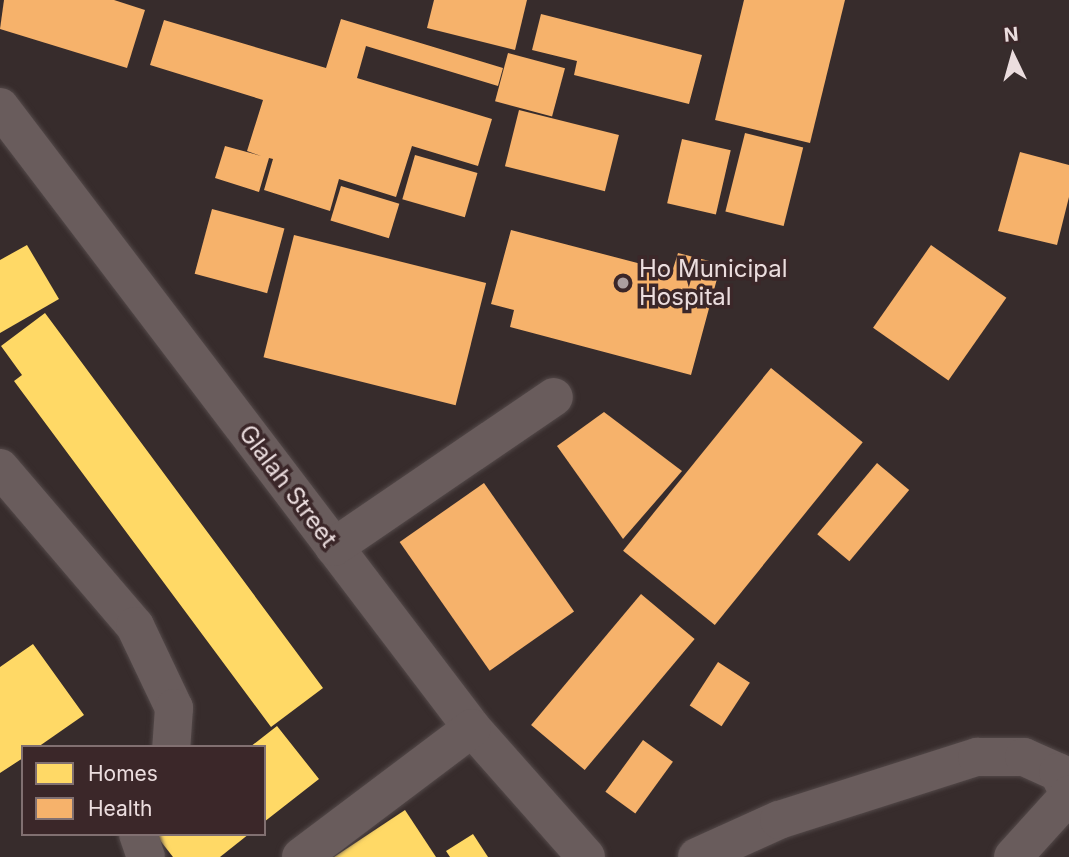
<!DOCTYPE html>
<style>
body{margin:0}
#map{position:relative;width:1069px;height:857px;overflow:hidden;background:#372c2c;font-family:Inter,sans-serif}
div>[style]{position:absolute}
.homes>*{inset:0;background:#ffd966}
.health>*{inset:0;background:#f6b26b;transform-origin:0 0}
.roads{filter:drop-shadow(0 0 2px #534949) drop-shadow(0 0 2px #534949)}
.minor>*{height:38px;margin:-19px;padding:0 19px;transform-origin:19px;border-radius:19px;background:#695c5c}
.dots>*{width:19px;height:19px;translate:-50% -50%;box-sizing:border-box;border:4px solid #3b2729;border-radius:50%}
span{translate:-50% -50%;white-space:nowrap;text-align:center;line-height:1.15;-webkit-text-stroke:7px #3b2729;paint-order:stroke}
.poi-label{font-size:24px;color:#ebddde}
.left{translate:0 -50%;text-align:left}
.street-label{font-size:24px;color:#ebddde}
.legend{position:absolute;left:21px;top:745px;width:245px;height:91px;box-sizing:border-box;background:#3b2729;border:2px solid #817071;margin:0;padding:9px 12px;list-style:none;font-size:21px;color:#ebddde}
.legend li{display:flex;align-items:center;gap:14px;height:35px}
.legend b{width:35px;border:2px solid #817071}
.north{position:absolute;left:978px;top:21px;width:70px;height:70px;-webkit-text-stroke:5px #3b2729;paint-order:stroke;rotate:355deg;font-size:19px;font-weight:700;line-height:28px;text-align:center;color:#ebddde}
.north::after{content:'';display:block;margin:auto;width:24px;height:32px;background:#ebddde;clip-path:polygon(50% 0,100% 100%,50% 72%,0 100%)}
</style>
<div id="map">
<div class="homes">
<div style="clip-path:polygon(27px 245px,59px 299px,0 333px,0 260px)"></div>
<div style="clip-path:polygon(45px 313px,323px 688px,271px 727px,14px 381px,22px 375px,1px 346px)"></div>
<div style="clip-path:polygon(33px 644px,84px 715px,38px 747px,23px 747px,23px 758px,0 773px,0 667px)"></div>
<div style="clip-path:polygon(277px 726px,319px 779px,264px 822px,264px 747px,250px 747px)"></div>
<div style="clip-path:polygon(405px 810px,436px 857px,334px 857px)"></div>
<div style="clip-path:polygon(155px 834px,249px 834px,220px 857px,173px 857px)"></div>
<div style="clip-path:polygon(473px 834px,488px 857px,450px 857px,446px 851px)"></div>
</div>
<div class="health">
<div style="clip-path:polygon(4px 0,114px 0,145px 10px,127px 68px,0 29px)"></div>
<div style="clip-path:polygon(434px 0,527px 0,515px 50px,427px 28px)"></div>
<div style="clip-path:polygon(744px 0,845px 0,810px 143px,715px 120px)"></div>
<div style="clip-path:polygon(541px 14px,702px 55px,689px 104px,574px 75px,577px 61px,532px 50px)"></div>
<div style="clip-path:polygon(341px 19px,503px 68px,498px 86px,366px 46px,357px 78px,492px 119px,478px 166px,412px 146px,396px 197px,339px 179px,330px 211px,264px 190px,273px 159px,269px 158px,259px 192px,215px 178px,225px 146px,261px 156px,247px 151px,263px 100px,150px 65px,164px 20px,326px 68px)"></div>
<div style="left:508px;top:53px;width:59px;height:50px;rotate:15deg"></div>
<div style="left:519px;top:110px;width:103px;height:58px;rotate:14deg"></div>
<div style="left:745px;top:133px;width:60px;height:81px;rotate:14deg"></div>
<div style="left:682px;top:139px;width:50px;height:66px;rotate:13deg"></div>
<div style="clip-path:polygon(1020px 152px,1069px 165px,1069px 197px,1057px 245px,998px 231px)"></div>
<div style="left:415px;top:155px;width:65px;height:46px;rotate:16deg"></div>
<div style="left:341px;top:186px;width:61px;height:36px;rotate:17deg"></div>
<div style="left:212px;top:209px;width:75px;height:67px;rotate:15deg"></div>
<div style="clip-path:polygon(511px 230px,672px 272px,678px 253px,721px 264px,691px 375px,510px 327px,514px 310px,491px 304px)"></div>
<div style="left:294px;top:235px;width:198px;height:126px;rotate:14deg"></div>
<div style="left:931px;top:245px;width:92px;height:101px;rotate:35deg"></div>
<div style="left:771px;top:368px;width:118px;height:235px;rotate:39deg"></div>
<div style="clip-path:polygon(604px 412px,682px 471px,623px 539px,557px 446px)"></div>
<div style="left:877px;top:463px;width:42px;height:93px;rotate:40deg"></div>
<div style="left:484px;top:483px;width:157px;height:103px;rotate:55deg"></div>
<div style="left:641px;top:594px;width:70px;height:171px;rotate:40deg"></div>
<div style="left:718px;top:662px;width:38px;height:52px;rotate:33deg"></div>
<div style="left:643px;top:740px;width:37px;height:64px;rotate:36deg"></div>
</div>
<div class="roads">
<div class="minor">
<div style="left:0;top:107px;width:780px;rotate:52.76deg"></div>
<div style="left:472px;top:728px;width:172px;rotate:48.5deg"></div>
<div style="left:0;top:468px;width:208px;rotate:49.5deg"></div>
<div style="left:135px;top:626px;width:91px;rotate:64.6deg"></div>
<div style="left:174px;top:708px;width:39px;rotate:94deg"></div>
<div style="left:334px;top:547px;width:266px;rotate:-34.3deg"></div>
<div style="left:138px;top:834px;width:24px;rotate:71deg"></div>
<div style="left:301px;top:857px;width:214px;rotate:-37deg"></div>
<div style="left:697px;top:857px;width:90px;rotate:-24.3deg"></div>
<div style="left:779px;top:820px;width:208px;rotate:-17.7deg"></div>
<div style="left:977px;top:757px;width:47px"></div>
<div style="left:1024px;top:757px;width:37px;rotate:24deg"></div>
<div style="left:1058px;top:772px;width:25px;rotate:63deg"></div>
<div style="left:1013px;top:857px;width:84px;rotate:-47.9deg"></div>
</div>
</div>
<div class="dots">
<div style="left:623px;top:283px;background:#ac9fa0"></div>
</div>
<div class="poi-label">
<span class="left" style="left:639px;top:283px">Ho Municipal<br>Hospital</span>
</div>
<div class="street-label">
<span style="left:288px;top:486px;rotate:53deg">Glalah Street</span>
</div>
<ul class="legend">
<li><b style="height:19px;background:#ffd966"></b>Homes</li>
<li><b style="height:19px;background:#f6b26b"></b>Health</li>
</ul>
<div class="north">N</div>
</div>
